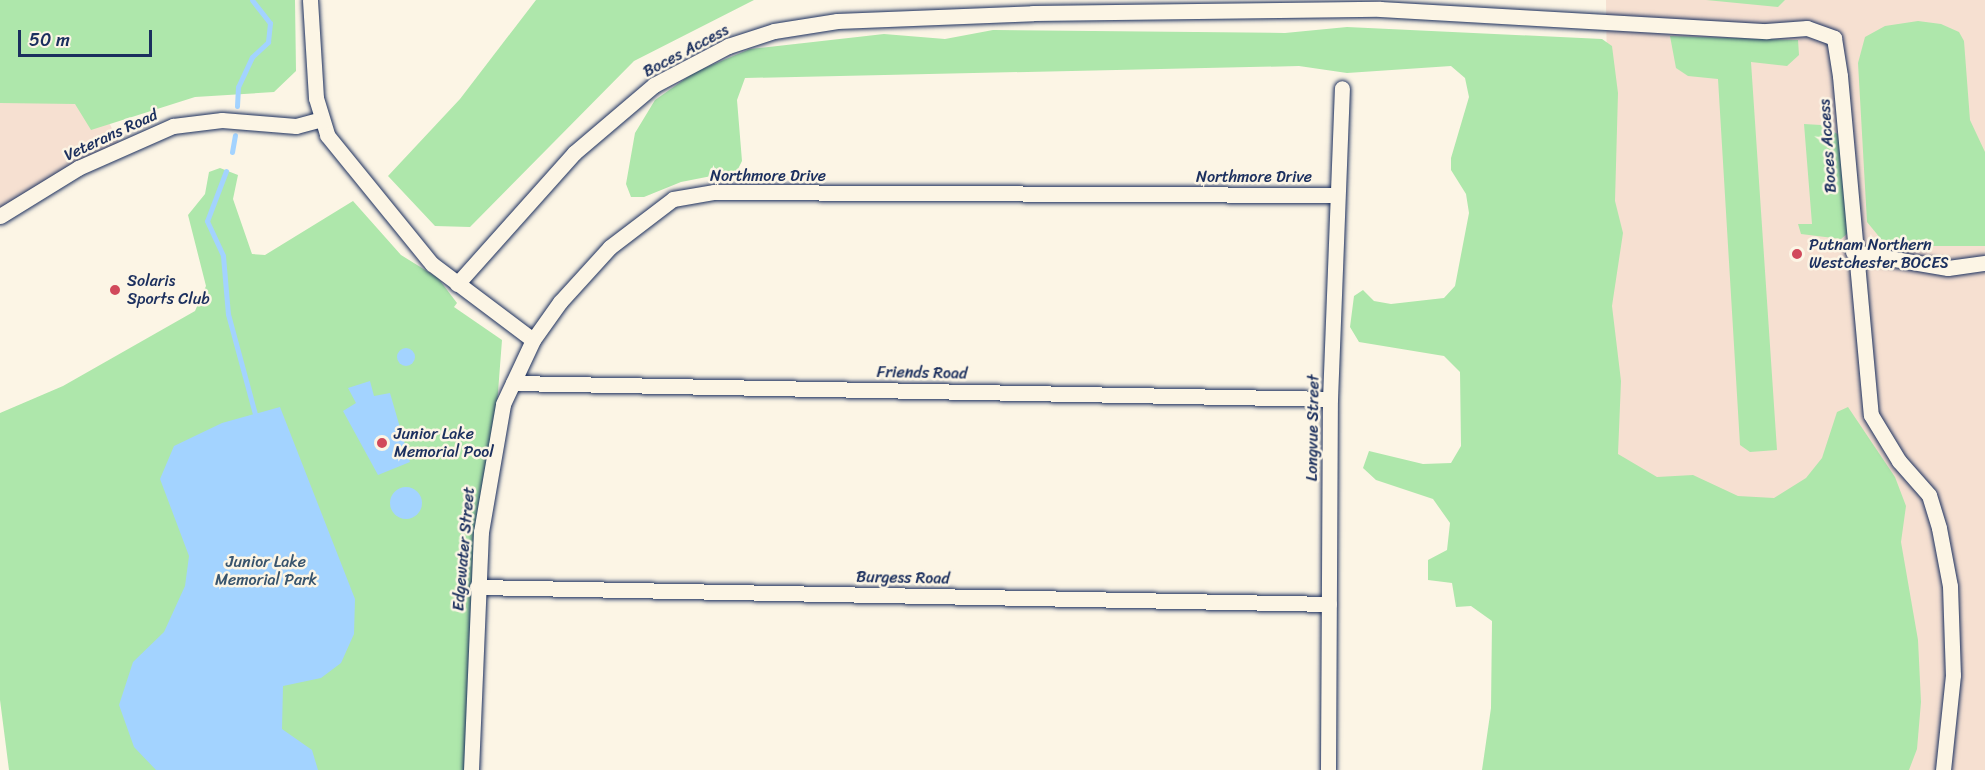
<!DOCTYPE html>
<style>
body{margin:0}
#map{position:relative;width:1985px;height:770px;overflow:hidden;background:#fcf5e5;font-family:Sriracha,sans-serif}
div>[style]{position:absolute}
.built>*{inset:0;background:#f6e0d1}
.green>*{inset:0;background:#aee7ab}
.water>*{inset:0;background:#a3d3ff}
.round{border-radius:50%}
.stream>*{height:5px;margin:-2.5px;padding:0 2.5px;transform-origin:2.5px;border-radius:2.5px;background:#a3d3ff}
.roads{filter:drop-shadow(0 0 2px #1b2f5e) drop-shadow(0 0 2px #1b2f5e)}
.street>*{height:15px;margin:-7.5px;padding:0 7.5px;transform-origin:7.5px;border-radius:7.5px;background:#fcf5e5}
.dots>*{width:16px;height:16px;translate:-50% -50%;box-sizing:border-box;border:3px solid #fcf5e5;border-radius:50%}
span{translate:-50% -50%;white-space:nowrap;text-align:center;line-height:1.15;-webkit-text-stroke:5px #fcf5e5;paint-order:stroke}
.street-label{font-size:16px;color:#1b2f5e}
.poi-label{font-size:16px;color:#1b2f5e}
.left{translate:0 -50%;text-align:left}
.park-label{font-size:16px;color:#38546d}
.scale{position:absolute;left:18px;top:30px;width:134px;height:27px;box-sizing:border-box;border:3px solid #1b2f5e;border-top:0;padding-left:8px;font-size:18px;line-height:21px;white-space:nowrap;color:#1b2f5e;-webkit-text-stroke:4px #fcf5e5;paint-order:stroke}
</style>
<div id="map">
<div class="built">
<div style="clip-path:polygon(1606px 0,1985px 0,1985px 770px,1895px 770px,1613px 509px)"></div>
<div style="clip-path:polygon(0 89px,94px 92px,122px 149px,0 216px)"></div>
</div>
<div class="green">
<div style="clip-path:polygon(0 0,295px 0,296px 71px,274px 92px,195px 97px,91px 130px,75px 104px,0 103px)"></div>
<div style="clip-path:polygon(536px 0,754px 0,634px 61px,470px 227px,435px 226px,388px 176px,460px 99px)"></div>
<div style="clip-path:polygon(1706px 0,1785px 0,1778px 7px)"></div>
<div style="clip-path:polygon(1918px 21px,1941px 24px,1959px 32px,1964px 41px,1970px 120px,1985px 152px,1985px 246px,1896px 246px,1881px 239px,1867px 222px,1858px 63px,1865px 37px,1885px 26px)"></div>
<div style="clip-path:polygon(1347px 27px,1602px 39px,1612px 46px,1618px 93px,1615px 201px,1623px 233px,1612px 306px,1621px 381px,1618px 454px,1657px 477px,1693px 475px,1738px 496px,1774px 498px,1806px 478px,1822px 458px,1837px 412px,1848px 407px,1895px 477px,1906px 506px,1901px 542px,1918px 640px,1921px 702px,1917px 749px,1909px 770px,1482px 770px,1491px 708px,1492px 621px,1471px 606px,1456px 607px,1452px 583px,1428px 580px,1428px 560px,1447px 550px,1450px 523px,1433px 499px,1376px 480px,1363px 468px,1369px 451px,1423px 464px,1451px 463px,1461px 446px,1460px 372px,1444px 356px,1359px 342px,1350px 327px,1354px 296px,1363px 290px,1374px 301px,1391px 304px,1444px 298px,1455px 286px,1469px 213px,1466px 194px,1451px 170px,1451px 158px,1469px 97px,1465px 78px,1451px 66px,1347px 73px,1299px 66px,745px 78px,737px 100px,742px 161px,737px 171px,681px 182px,644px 197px,631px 197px,626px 184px,635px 133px,655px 100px,695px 72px,750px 49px,884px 34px,945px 39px,993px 30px,1285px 33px)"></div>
<div style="clip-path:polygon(1670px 36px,1798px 40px,1799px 55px,1787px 66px,1751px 62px,1777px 450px,1750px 452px,1740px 445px,1718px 79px,1688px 76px,1676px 68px)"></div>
<div style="clip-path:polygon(1804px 124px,1821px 125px,1845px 138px,1848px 233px,1841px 239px,1801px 234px,1798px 224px,1812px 224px)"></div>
<div style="clip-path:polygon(220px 168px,238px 175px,233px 199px,252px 254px,265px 255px,353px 201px,401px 255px,438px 278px,457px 303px,454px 307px,502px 340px,469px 770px,9px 770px,0 700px,0 413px,63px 386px,195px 311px,206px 286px,188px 215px,205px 194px,209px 172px)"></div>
</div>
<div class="water">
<div class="round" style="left:397px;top:348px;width:18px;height:18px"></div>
<div style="clip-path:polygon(370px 381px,374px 396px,390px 393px,410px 462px,378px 475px,343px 411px,356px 403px,348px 388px)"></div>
<div style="clip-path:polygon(280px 407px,355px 599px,354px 634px,341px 663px,321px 678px,283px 686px,282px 729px,312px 750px,318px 770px,156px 770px,134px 747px,119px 705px,133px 662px,164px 632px,185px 586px,189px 556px,160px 479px,174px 446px,222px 423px)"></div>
<div class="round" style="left:390px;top:487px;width:32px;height:32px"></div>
</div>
<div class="stream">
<div style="left:237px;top:106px;width:19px;rotate:-87deg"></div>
<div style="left:238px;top:87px;width:33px;rotate:-65deg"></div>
<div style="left:252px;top:57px;width:22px;rotate:-43deg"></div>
<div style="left:268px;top:42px;width:19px;rotate:-84deg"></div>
<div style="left:270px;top:23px;width:29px;rotate:-128deg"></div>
<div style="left:232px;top:152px;width:17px;rotate:-80deg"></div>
<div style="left:226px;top:171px;width:53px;rotate:110.8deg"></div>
<div style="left:207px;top:221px;width:38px;rotate:65deg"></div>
<div style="left:223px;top:256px;width:58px;rotate:85.1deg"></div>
<div style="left:228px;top:314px;width:104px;rotate:74.9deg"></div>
</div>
<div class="roads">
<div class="street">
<div style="left:310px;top:0;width:98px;rotate:86.5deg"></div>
<div style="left:316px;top:98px;width:39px;rotate:73deg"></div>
<div style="left:327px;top:135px;width:166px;rotate:50.9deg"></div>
<div style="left:432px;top:264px;width:126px;rotate:37deg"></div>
<div style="left:0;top:216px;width:92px;rotate:-31.6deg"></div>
<div style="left:78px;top:168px;width:104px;rotate:-23.9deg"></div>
<div style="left:173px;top:126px;width:49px;rotate:-7deg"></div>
<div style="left:222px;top:120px;width:74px;rotate:4.6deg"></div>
<div style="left:296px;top:126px;width:24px;rotate:-15deg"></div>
<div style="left:1853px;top:252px;width:96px;rotate:9.6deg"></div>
<div style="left:1948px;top:268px;width:37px;rotate:-8deg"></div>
<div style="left:457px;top:284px;width:176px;rotate:-48.2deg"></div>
<div style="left:574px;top:153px;width:105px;rotate:-40.4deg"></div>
<div style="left:654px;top:85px;width:84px;rotate:-27.8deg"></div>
<div style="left:728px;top:46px;width:48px;rotate:-18.1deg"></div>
<div style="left:774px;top:31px;width:64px;rotate:-9deg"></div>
<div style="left:837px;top:21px;width:196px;rotate:-2.3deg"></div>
<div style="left:1033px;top:13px;width:347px;rotate:-0.7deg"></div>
<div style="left:1380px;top:9px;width:387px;rotate:3.3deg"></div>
<div style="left:1766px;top:31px;width:41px;rotate:-4.2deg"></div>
<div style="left:1807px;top:28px;width:29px;rotate:20deg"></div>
<div style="left:1834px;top:38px;width:38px;rotate:81deg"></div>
<div style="left:1840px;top:76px;width:340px;rotate:84.8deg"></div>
<div style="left:1871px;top:415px;width:54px;rotate:58.7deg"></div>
<div style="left:1899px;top:461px;width:45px;rotate:48.6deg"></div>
<div style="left:1929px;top:495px;width:34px;rotate:73deg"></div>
<div style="left:1939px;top:528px;width:59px;rotate:79.3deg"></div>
<div style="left:1950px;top:586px;width:89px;rotate:88.1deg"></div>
<div style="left:1953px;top:675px;width:96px;rotate:96deg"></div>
<div style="left:513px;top:383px;width:817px;rotate:1.12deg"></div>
<div style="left:477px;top:587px;width:852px;rotate:1.14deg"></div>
<div style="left:471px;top:770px;width:238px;rotate:-87.6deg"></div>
<div style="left:481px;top:532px;width:130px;rotate:-80.2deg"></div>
<div style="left:503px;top:404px;width:71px;rotate:-64.9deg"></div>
<div style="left:533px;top:340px;width:47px;rotate:-54.6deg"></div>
<div style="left:560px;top:302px;width:74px;rotate:-47.7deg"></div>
<div style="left:610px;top:247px;width:79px;rotate:-37.3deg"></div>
<div style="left:673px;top:199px;width:42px;rotate:-9.7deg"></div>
<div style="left:714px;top:192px;width:623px;rotate:0.28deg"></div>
<div style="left:1328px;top:770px;width:371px;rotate:-89.7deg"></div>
<div style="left:1330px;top:399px;width:311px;rotate:-87.8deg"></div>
</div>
</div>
<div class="dots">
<div style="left:1797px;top:254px;background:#d1495b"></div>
<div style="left:115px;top:290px;background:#d1495b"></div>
<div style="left:382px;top:443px;background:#d1495b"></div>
</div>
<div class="street-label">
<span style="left:686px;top:51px;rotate:-28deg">Boces Access</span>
<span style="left:111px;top:135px;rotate:-25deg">Veterans Road</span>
<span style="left:1828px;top:146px;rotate:-94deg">Boces Access</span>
<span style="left:768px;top:176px">Northmore Drive</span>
<span style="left:1254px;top:177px">Northmore Drive</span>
<span style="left:922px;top:373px;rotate:1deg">Friends Road</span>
<span style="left:1313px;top:428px;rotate:-89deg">Longvue Street</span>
<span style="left:464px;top:549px;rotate:-85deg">Edgewater Street</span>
<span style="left:903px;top:578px;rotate:1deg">Burgess Road</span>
</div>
<div class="poi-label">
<span class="left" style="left:1809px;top:254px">Putnam Northern<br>Westchester BOCES</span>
<span class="left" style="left:127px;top:290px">Solaris<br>Sports Club</span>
<span class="left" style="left:394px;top:443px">Junior Lake<br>Memorial Pool</span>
</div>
<div class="park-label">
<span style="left:266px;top:571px">Junior Lake<br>Memorial Park</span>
</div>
<div class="scale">50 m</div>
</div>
